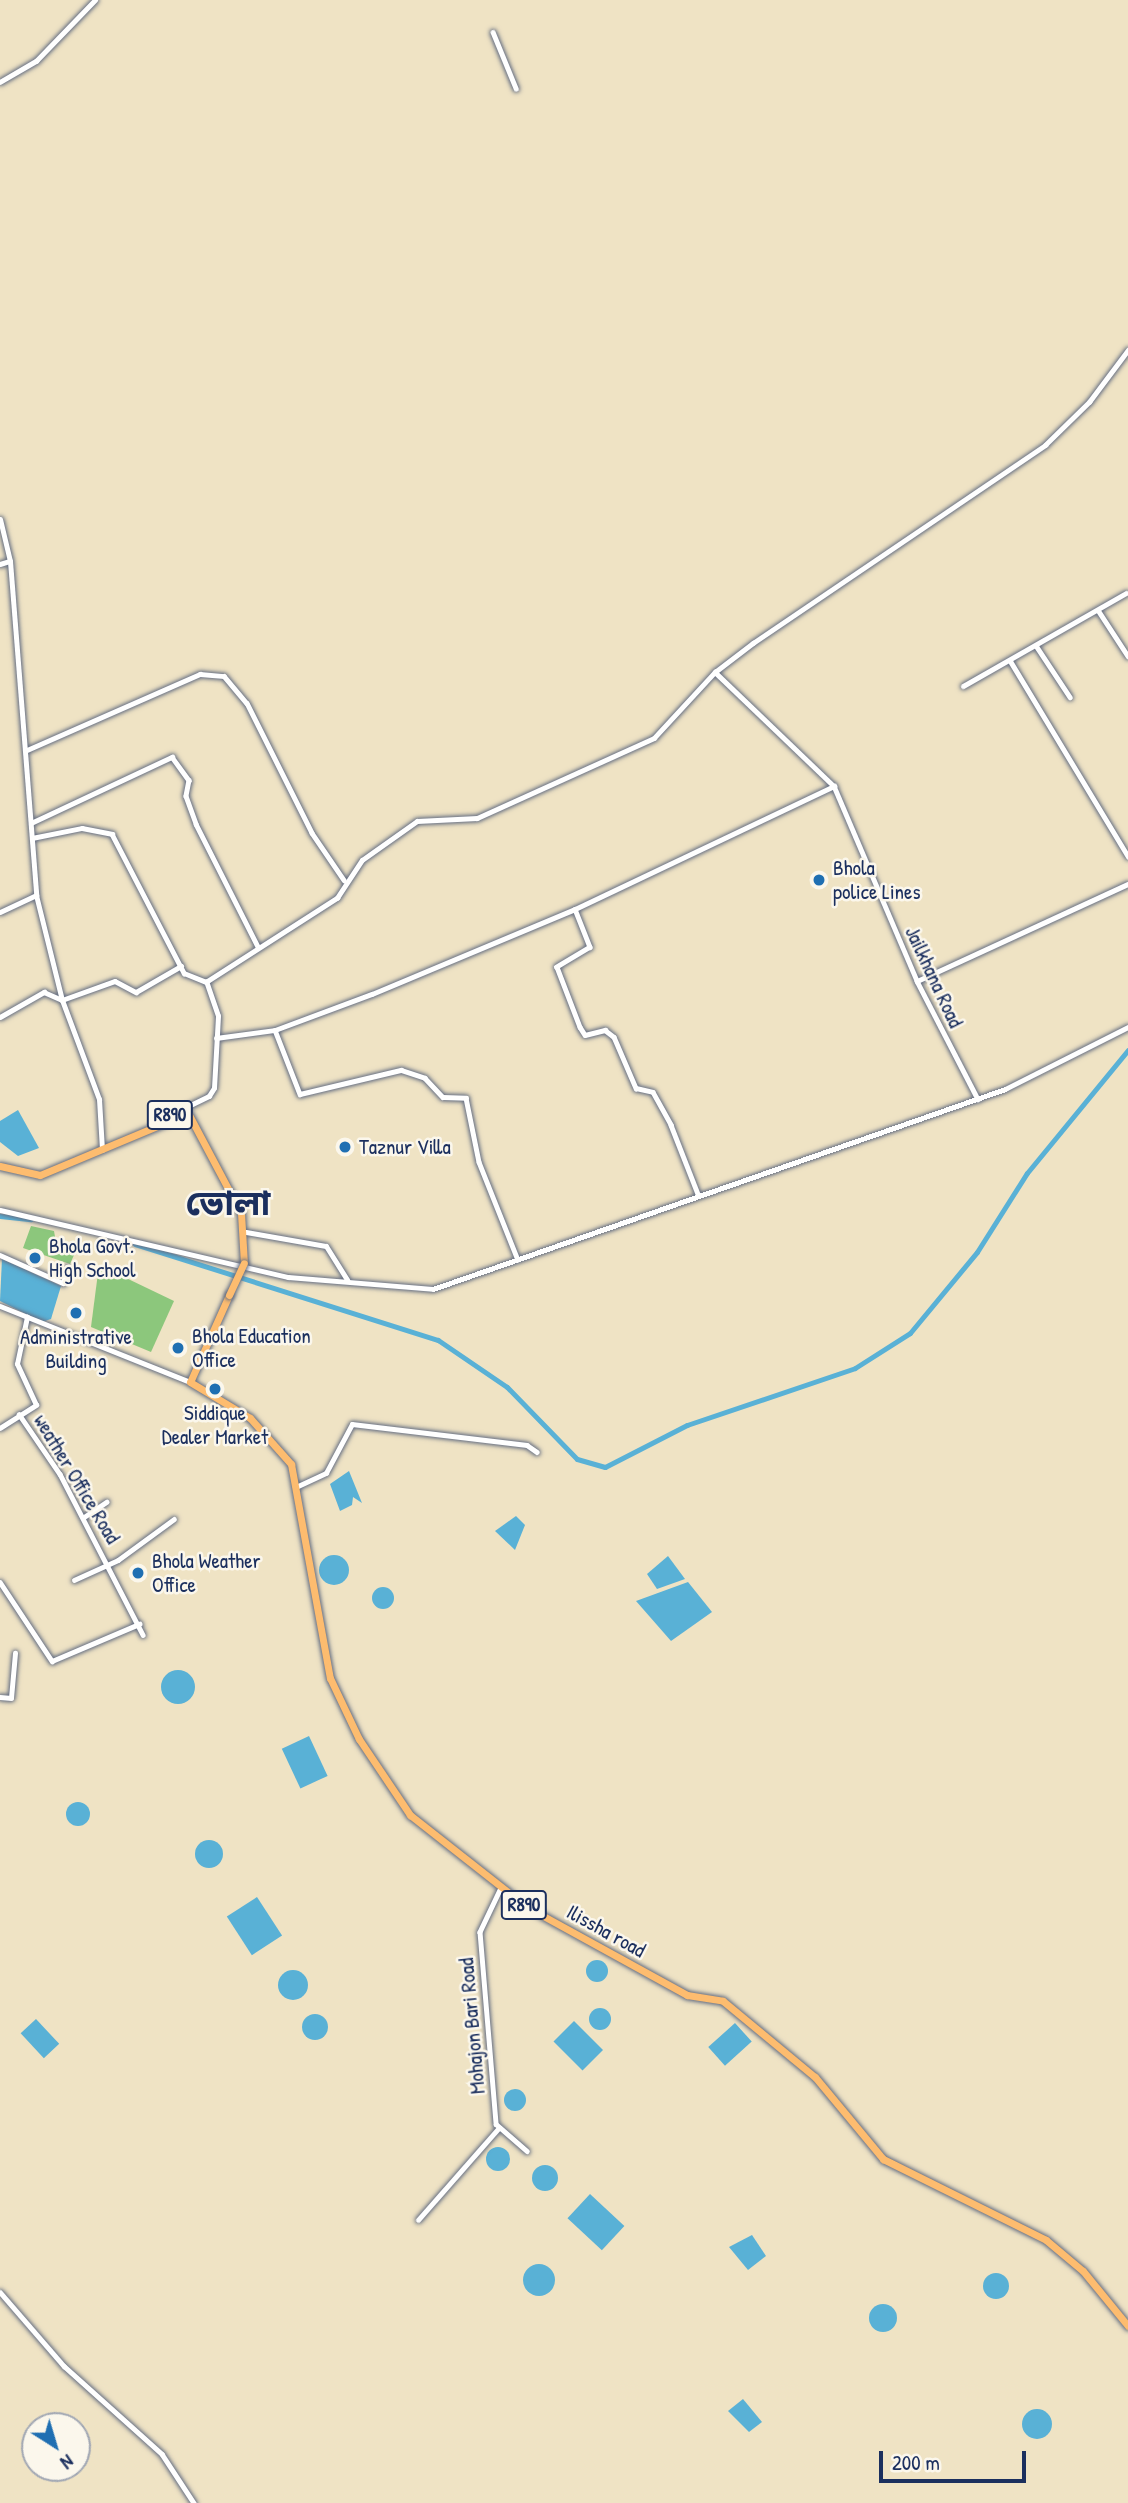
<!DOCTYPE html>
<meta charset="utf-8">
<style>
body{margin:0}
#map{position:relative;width:1128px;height:2503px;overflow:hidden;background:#efe3c4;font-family:"Patrick Hand","Noto Sans Bengali",sans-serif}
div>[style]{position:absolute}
.green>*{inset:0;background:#8cc77c}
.water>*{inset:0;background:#59b1d6;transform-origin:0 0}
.round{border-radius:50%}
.canal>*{height:5px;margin:-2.5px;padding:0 2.5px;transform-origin:2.5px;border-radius:2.5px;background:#59b1d6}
.roads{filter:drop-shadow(0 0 2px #656e82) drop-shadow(0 0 2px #656e82)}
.minor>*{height:4.5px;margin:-2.25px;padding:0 2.25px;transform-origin:2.25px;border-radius:2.25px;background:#fff}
.tertiary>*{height:5px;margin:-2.5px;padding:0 2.5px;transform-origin:2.5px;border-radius:2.5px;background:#fff}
.primary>*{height:7px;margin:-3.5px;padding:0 3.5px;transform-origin:3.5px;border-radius:3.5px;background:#fdbc6f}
.bridges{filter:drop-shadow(0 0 2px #656e82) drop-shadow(0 0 2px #656e82)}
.primary-bridge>*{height:7px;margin:-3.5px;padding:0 3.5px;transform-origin:3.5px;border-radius:3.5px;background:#fdbc6f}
.dots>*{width:19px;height:19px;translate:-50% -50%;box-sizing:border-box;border:4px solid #fbf7ec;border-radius:50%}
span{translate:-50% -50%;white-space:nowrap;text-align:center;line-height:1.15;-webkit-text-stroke:5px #fbf7ec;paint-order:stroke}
.shield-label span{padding:2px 5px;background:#fbf7ec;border:2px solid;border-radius:5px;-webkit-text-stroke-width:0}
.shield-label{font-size:19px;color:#1b2f5e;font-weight:700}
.poi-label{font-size:21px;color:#1b2f5e}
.left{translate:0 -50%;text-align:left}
.street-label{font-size:21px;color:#1b2f5e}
.town-label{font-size:35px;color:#1b2f5e;font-weight:700}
.north{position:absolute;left:21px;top:2412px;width:70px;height:70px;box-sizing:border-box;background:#fbf7ec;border:2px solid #a1a7b3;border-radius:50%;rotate:143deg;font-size:19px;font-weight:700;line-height:28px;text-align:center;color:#1b2f5e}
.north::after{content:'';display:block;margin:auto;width:24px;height:32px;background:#1f6fb2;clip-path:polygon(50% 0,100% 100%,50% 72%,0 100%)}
.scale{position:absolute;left:879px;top:2451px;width:147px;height:32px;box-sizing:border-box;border:4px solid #1b2f5e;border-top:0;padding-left:9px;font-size:21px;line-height:24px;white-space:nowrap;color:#1b2f5e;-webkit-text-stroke:5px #fbf7ec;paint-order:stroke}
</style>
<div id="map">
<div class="green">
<div style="clip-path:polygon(31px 1226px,54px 1231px,57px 1248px,74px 1255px,70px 1264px,23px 1248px)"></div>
<div style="clip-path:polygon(99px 1265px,174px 1301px,151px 1352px,91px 1327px)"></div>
</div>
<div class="water">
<div style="clip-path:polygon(18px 1110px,39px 1148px,18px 1156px,0 1142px,0 1121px)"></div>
<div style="clip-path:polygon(2px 1259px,61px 1286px,51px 1319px,42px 1322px,0 1301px)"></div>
<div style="clip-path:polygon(349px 1471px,362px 1503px,353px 1497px,352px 1505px,340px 1511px,330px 1484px)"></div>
<div style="clip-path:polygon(516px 1516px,525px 1525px,515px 1550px,495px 1531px)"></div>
<div class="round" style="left:319px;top:1555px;width:30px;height:30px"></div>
<div style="clip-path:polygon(668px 1556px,685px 1579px,657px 1589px,647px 1574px)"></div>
<div style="clip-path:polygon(688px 1582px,712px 1612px,671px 1641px,636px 1601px)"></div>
<div class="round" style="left:372px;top:1587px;width:22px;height:22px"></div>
<div class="round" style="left:161px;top:1670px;width:34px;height:34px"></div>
<div style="left:309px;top:1736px;width:44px;height:30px;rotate:65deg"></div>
<div class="round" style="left:66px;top:1802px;width:24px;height:24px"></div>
<div class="round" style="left:195px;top:1840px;width:28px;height:28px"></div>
<div style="left:257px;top:1897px;width:46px;height:36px;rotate:57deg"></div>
<div class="round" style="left:586px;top:1960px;width:22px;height:22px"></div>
<div class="round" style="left:278px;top:1970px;width:30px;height:30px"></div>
<div class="round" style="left:589px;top:2008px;width:22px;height:22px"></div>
<div class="round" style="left:302px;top:2014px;width:26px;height:26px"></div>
<div style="left:36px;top:2019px;width:34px;height:21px;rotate:47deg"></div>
<div style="left:574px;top:2021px;width:41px;height:29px;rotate:45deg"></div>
<div style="left:735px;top:2023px;width:25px;height:36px;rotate:48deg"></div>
<div class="round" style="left:504px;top:2089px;width:22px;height:22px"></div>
<div class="round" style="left:486px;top:2147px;width:24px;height:24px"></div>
<div class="round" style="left:532px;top:2165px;width:26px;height:26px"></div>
<div style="left:590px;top:2194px;width:47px;height:33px;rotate:43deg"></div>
<div style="clip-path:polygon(752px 2235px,766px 2256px,748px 2270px,729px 2247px)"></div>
<div class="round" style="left:523px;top:2264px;width:32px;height:32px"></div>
<div class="round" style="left:983px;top:2273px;width:26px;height:26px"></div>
<div class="round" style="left:869px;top:2304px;width:28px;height:28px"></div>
<div style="clip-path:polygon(743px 2399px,762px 2422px,749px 2432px,728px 2411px)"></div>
<div class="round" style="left:1022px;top:2409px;width:30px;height:30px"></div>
</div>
<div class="canal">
<div style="left:0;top:1216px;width:31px;rotate:6deg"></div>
<div style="left:135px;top:1244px;width:318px;rotate:17.6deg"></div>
<div style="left:438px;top:1340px;width:83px;rotate:34.3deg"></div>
<div style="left:507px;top:1387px;width:100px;rotate:45.8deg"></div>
<div style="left:577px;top:1459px;width:29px;rotate:16deg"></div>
<div style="left:605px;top:1467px;width:92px;rotate:-27.1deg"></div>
<div style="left:687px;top:1425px;width:177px;rotate:-18.7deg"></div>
<div style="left:855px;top:1368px;width:65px;rotate:-32.5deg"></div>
<div style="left:910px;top:1333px;width:105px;rotate:-50.4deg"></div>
<div style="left:977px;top:1252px;width:93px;rotate:-57.7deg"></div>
<div style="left:1027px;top:1173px;width:159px;rotate:-50.6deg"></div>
</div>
<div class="roads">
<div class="minor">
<div style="left:493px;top:32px;width:61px;rotate:67.7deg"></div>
<div style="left:0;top:82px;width:42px;rotate:-30.3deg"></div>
<div style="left:36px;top:61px;width:85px;rotate:-46deg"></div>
<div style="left:0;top:564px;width:10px;rotate:-17deg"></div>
<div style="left:1098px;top:610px;width:55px;rotate:56.9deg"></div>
<div style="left:1037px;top:647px;width:60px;rotate:56.6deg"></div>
<div style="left:1011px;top:662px;width:227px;rotate:58.9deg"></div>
<div style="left:715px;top:672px;width:165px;rotate:43.8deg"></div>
<div style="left:834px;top:786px;width:212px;rotate:66.9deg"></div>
<div style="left:917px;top:981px;width:133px;rotate:62.7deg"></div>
<div style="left:27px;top:750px;width:189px;rotate:-23.7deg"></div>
<div style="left:200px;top:674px;width:24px;rotate:5deg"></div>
<div style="left:224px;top:676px;width:35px;rotate:50deg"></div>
<div style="left:247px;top:703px;width:145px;rotate:63.4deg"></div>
<div style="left:312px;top:833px;width:57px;rotate:55.8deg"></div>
<div style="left:31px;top:823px;width:156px;rotate:-25.1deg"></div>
<div style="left:172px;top:757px;width:29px;rotate:54deg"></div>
<div style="left:189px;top:780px;width:16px;rotate:101deg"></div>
<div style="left:186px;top:796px;width:30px;rotate:70deg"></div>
<div style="left:196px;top:824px;width:138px;rotate:63.2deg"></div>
<div style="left:32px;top:838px;width:51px;rotate:-11.3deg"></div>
<div style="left:82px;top:828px;width:31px;rotate:11deg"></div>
<div style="left:112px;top:834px;width:157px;rotate:62.6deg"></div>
<div style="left:184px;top:973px;width:24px;rotate:22deg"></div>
<div style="left:575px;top:909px;width:41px;rotate:68.5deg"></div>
<div style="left:590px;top:947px;width:39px;rotate:149deg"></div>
<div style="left:557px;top:967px;width:64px;rotate:69deg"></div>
<div style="left:580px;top:1027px;width:9px;rotate:58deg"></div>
<div style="left:585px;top:1035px;width:21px;rotate:-14deg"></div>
<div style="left:605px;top:1030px;width:11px;rotate:38deg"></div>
<div style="left:614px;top:1037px;width:56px;rotate:66.7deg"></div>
<div style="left:636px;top:1088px;width:17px;rotate:13deg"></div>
<div style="left:653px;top:1092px;width:38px;rotate:61deg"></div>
<div style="left:671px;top:1125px;width:74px;rotate:68.6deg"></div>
<div style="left:917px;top:981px;width:232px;rotate:-24.7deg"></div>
<div style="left:0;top:1017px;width:51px;rotate:-29.6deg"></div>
<div style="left:44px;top:992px;width:20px;rotate:24deg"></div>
<div style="left:62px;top:1000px;width:56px;rotate:-19.7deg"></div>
<div style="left:115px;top:981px;width:24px;rotate:28deg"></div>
<div style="left:136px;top:992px;width:52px;rotate:-30deg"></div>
<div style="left:275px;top:1030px;width:69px;rotate:68.7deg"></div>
<div style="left:300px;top:1094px;width:104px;rotate:-13.4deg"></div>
<div style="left:401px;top:1070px;width:25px;rotate:18deg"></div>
<div style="left:425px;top:1078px;width:26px;rotate:47deg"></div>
<div style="left:443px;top:1097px;width:23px;rotate:2deg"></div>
<div style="left:466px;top:1098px;width:65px;rotate:78.5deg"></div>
<div style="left:479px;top:1162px;width:105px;rotate:68.3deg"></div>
<div style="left:216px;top:1038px;width:60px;rotate:-7.7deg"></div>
<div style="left:275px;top:1030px;width:103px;rotate:-20.4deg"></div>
<div style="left:372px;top:994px;width:220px;rotate:-22.7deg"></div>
<div style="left:575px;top:909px;width:287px;rotate:-25.4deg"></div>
<div style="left:174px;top:1113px;width:39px;rotate:-26deg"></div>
<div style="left:209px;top:1096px;width:9px;rotate:-58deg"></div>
<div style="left:214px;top:1088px;width:72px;rotate:-86.8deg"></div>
<div style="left:218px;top:1016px;width:36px;rotate:-109deg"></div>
<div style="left:206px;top:982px;width:156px;rotate:-32.7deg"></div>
<div style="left:337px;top:898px;width:45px;rotate:-56.7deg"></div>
<div style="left:362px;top:860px;width:67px;rotate:-35.3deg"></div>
<div style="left:417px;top:821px;width:60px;rotate:-2.9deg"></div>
<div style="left:477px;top:818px;width:194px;rotate:-24.3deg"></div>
<div style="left:654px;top:738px;width:90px;rotate:-47.3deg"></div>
<div style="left:715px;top:672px;width:48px;rotate:-37.3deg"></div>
<div style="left:753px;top:643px;width:353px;rotate:-34.1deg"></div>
<div style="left:1045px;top:445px;width:62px;rotate:-44.3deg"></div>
<div style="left:1089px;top:402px;width:65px;rotate:-53.1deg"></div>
<div style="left:0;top:1255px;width:69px;rotate:24deg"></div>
<div style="left:63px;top:1283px;width:16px;rotate:-76deg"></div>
<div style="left:19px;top:1414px;width:73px;rotate:55.7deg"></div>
<div style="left:60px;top:1474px;width:181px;rotate:62.7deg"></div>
<div style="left:0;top:1428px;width:43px;rotate:-32.6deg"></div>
<div style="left:36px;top:1405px;width:45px;rotate:-114.9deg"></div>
<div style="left:17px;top:1364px;width:48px;rotate:-78deg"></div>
<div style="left:298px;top:1486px;width:31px;rotate:-25deg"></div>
<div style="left:326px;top:1473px;width:55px;rotate:-62deg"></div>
<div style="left:352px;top:1424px;width:176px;rotate:6.8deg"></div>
<div style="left:527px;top:1445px;width:12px;rotate:35deg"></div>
<div style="left:84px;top:1517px;width:27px;rotate:-34deg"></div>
<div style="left:74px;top:1580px;width:48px;rotate:-24.4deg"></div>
<div style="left:118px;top:1560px;width:69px;rotate:-36.2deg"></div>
<div style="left:0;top:1582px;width:95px;rotate:56.6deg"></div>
<div style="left:52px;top:1661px;width:95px;rotate:-23deg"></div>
<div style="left:0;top:1697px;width:11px;rotate:5deg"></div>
<div style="left:11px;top:1698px;width:45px;rotate:-84.9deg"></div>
<div style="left:501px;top:1888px;width:49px;rotate:115.5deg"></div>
<div style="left:480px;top:1932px;width:193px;rotate:85.2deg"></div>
<div style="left:496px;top:2124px;width:41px;rotate:41.1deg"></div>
<div style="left:418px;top:2220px;width:121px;rotate:-48.7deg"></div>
<div style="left:0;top:2292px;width:98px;rotate:49.1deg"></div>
<div style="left:64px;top:2366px;width:132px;rotate:41.9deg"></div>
<div style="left:162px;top:2454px;width:59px;rotate:56.9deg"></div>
</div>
<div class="tertiary">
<div style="left:0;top:519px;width:43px;rotate:76.6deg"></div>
<div style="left:10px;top:561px;width:335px;rotate:85.5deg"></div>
<div style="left:36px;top:895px;width:108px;rotate:76.1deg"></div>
<div style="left:62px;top:1000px;width:106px;rotate:69.5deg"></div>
<div style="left:99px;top:1099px;width:51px;rotate:86.6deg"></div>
<div style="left:963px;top:686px;width:188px;rotate:-29.7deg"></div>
<div style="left:0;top:912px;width:40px;rotate:-25deg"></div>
<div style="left:0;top:1210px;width:296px;rotate:13.1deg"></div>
<div style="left:288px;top:1277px;width:145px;rotate:4.7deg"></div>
<div style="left:433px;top:1289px;width:606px;rotate:-19.27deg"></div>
<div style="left:1005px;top:1089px;width:138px;rotate:-26.8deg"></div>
<div style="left:246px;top:1232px;width:81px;rotate:9.9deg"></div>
<div style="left:326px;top:1246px;width:40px;rotate:58deg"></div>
<div style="left:0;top:1306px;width:205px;rotate:21.8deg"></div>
</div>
<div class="primary">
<div style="left:0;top:1166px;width:41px;rotate:12.7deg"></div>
<div style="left:40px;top:1175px;width:160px;rotate:-22.7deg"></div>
<div style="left:188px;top:1113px;width:113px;rotate:62.1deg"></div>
<div style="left:241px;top:1213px;width:50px;rotate:86.6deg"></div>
<div style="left:229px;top:1295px;width:95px;rotate:114.1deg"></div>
<div style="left:190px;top:1382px;width:70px;rotate:31deg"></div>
<div style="left:250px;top:1418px;width:62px;rotate:48.3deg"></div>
<div style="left:291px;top:1464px;width:218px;rotate:79.7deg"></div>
<div style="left:330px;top:1678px;width:68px;rotate:64.6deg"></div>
<div style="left:359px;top:1739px;width:92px;rotate:56.1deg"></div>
<div style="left:410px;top:1815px;width:149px;rotate:38.2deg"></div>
<div style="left:527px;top:1907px;width:183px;rotate:28.8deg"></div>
<div style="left:687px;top:1995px;width:36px;rotate:9deg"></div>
<div style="left:723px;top:2001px;width:119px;rotate:39.6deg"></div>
<div style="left:815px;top:2077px;width:107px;rotate:50.3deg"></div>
<div style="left:883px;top:2159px;width:182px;rotate:26.4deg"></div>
<div style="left:1046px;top:2240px;width:48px;rotate:40deg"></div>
<div style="left:1083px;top:2271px;width:71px;rotate:50.7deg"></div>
</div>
</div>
<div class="bridges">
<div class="primary-bridge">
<div style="left:229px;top:1295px;width:35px;rotate:-65deg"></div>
</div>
</div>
<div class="dots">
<div style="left:819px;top:880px;background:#1f6fb2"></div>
<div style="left:345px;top:1147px;background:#1f6fb2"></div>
<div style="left:35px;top:1258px;background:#1f6fb2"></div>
<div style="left:76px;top:1313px;background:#1f6fb2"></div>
<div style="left:178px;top:1348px;background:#1f6fb2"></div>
<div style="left:215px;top:1389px;background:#1f6fb2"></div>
<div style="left:138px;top:1573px;background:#1f6fb2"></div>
</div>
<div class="shield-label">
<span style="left:170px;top:1115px">R890</span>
<span style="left:524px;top:1905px">R890</span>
</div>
<div class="poi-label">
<span class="left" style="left:833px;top:880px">Bhola<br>police Lines</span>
<span class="left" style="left:359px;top:1147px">Taznur Villa</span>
<span class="left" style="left:49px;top:1258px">Bhola Govt.<br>High School</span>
<span class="left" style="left:192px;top:1348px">Bhola Education<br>Office</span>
<span style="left:76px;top:1349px">Administrative<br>Building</span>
<span style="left:215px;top:1425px">Siddique<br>Dealer Market</span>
<span class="left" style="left:152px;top:1573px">Bhola Weather<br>Office</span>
</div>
<div class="street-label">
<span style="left:934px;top:977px;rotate:65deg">Jailkhana Road</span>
<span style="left:77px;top:1479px;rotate:59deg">weather Office Road</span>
<span style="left:606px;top:1931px;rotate:29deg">Ilissha road</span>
<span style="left:472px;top:2026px;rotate:-95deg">Mohajon Bari Road</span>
</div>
<div class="town-label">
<span style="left:228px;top:1203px">ভোলা</span>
</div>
<div class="north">N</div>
<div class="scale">200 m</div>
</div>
